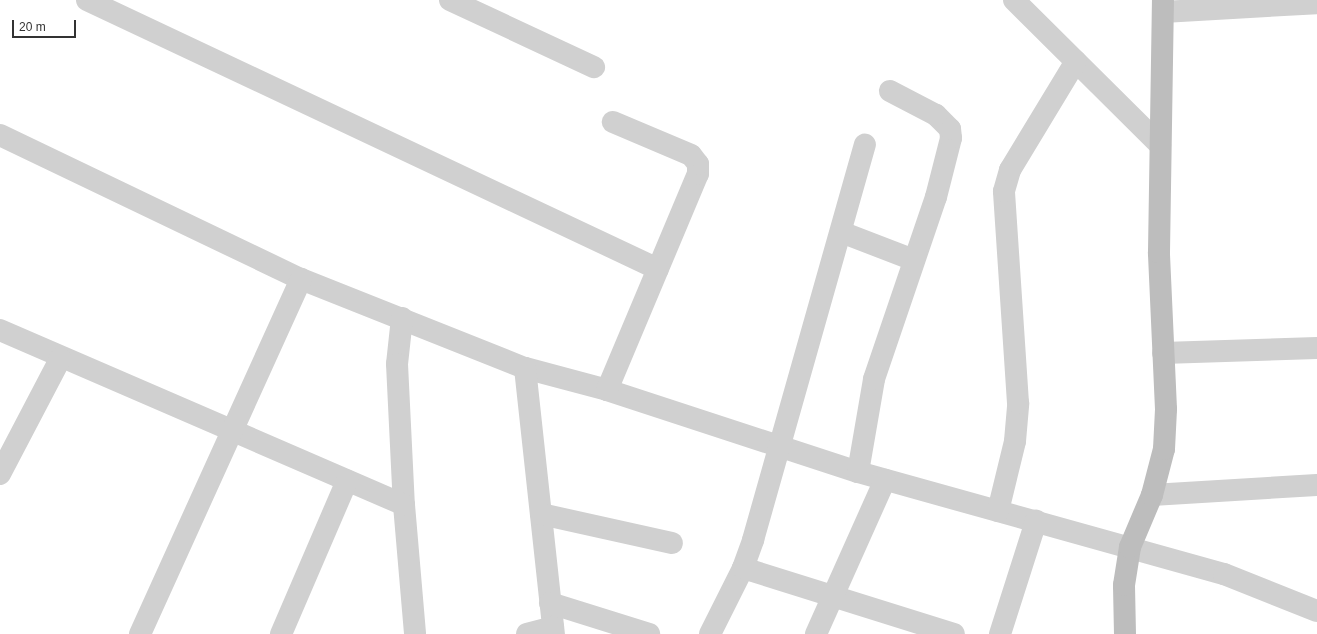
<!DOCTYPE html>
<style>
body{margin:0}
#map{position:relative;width:1317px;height:634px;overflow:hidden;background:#fff;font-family:Arial,sans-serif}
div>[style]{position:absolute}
.street>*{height:22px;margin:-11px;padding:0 11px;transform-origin:11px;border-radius:11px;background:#d0d0d0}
.secondary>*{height:22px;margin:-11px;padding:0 11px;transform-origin:11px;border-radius:11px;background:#bdbdbd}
span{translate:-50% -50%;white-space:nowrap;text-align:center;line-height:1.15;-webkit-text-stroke:4px #fff;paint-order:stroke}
.scale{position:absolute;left:12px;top:20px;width:64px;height:18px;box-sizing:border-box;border:2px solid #333;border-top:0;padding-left:5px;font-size:12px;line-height:14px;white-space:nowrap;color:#333;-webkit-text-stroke:3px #fff;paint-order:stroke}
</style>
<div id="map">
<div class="street">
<div style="left:87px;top:0;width:631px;rotate:25.23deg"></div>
<div style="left:450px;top:0;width:159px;rotate:25deg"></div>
<div style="left:1014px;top:0;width:206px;rotate:44.8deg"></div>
<div style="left:1163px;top:12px;width:154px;rotate:-3.3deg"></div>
<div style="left:0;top:135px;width:334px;rotate:25.6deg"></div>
<div style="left:301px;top:279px;width:241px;rotate:21.7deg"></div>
<div style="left:525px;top:368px;width:85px;rotate:15deg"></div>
<div style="left:607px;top:390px;width:264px;rotate:18.1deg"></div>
<div style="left:858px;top:472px;width:380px;rotate:15.6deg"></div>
<div style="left:1224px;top:574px;width:100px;rotate:21.7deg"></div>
<div style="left:841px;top:232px;width:78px;rotate:21deg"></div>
<div style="left:402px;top:318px;width:46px;rotate:96.2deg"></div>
<div style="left:397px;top:364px;width:141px;rotate:87.2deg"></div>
<div style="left:404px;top:505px;width:129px;rotate:85.1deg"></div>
<div style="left:0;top:330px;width:440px;rotate:23.4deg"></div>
<div style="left:1163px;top:353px;width:154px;rotate:-1.9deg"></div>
<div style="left:525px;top:368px;width:268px;rotate:83.8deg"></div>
<div style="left:607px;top:390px;width:234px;rotate:-67.2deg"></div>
<div style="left:698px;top:174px;width:10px;rotate:-90deg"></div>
<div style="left:698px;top:164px;width:11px;rotate:-128deg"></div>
<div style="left:691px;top:155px;width:85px;rotate:-157.1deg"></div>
<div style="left:858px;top:472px;width:94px;rotate:-80.2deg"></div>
<div style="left:874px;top:379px;width:192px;rotate:-71.2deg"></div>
<div style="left:936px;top:197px;width:61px;rotate:-75.7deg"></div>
<div style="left:951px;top:138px;width:9px;rotate:-96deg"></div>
<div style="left:950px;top:129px;width:20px;rotate:-135deg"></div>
<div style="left:936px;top:115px;width:52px;rotate:-152.4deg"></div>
<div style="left:0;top:474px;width:130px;rotate:-62.4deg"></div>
<div style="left:1152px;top:495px;width:165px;rotate:-3.5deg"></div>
<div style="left:998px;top:511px;width:72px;rotate:-76.3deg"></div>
<div style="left:1015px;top:441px;width:38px;rotate:-85deg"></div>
<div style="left:1018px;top:403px;width:212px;rotate:-93.8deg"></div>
<div style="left:1004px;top:191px;width:22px;rotate:-74deg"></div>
<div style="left:1010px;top:170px;width:127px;rotate:-58.8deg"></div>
<div style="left:541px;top:514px;width:134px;rotate:12.5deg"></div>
<div style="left:743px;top:568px;width:221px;rotate:17.4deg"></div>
<div style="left:550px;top:603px;width:104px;rotate:17.4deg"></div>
<div style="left:140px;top:634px;width:390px;rotate:-65.6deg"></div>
<div style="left:281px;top:634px;width:167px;rotate:-66.7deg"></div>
<div style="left:527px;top:634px;width:27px;rotate:-15deg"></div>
<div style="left:710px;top:634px;width:74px;rotate:-63.4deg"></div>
<div style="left:743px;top:568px;width:30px;rotate:-70deg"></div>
<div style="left:753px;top:540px;width:411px;rotate:-74.2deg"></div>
<div style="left:816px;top:634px;width:169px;rotate:-65.9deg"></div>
<div style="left:1000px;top:634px;width:119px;rotate:-72.3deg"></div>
</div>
<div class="secondary">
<div style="left:1125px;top:634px;width:49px;rotate:-91.2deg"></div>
<div style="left:1124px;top:585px;width:38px;rotate:-81deg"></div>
<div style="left:1130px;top:547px;width:56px;rotate:-67.1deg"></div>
<div style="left:1152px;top:495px;width:48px;rotate:-75.4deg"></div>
<div style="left:1164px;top:449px;width:40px;rotate:-87.1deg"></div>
<div style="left:1166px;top:409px;width:157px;rotate:-92.6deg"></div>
<div style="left:1159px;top:252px;width:252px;rotate:-89.1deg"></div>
</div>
<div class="scale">20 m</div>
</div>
